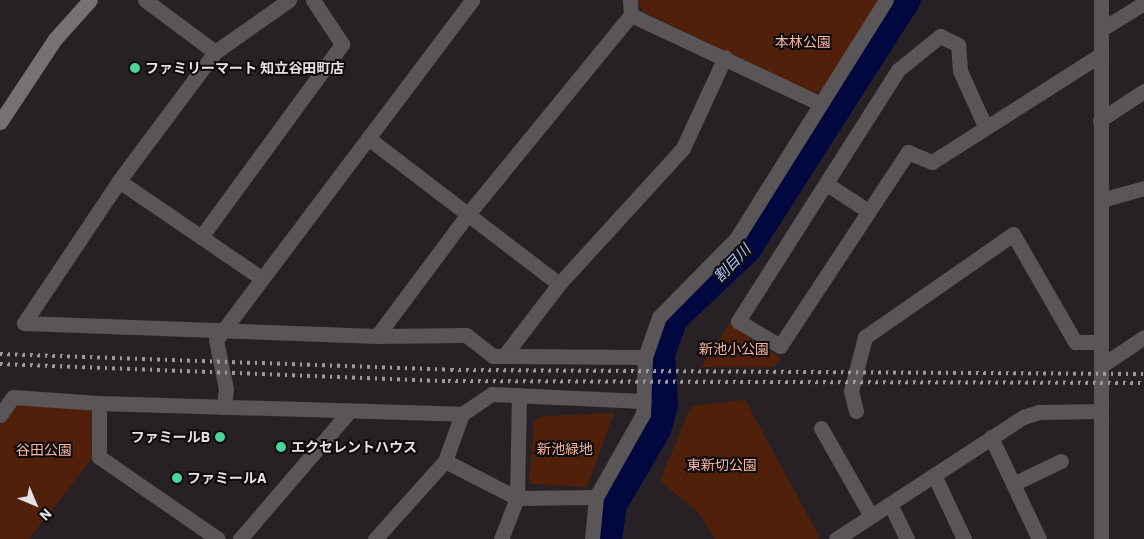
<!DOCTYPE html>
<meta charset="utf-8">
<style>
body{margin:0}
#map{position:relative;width:1144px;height:539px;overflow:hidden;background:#272126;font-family:"IBM Plex Sans","Noto Sans JP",sans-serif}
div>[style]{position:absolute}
.green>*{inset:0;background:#50200b}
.river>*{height:26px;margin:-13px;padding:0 13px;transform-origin:13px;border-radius:13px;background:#01073f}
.street>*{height:15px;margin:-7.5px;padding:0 7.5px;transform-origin:7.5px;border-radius:7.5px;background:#5a5556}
.secondary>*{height:15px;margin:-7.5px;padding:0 7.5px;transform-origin:7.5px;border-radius:7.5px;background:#787172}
.rail>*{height:4px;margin-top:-2px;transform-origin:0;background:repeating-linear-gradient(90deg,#9e999d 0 2.5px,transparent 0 7.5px)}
.dots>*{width:14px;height:14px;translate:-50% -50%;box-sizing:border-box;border:2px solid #0e0b0e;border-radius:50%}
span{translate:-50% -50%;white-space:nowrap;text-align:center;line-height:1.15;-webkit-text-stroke:4px #0e0b0e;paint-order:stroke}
.park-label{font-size:14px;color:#f5b69e}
.poi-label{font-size:14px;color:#e4e0e3;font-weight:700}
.left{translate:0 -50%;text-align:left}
.right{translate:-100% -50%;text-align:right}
.water-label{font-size:15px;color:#aec7fc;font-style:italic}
.north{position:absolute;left:10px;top:479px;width:50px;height:50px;-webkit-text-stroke:4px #0e0b0e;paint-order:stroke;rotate:135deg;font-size:14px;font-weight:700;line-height:20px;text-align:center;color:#e4e0e3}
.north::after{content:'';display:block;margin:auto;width:18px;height:22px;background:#e4e0e3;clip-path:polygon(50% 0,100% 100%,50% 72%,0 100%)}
</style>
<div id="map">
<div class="green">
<div style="clip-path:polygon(637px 0,881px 0,822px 90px,813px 93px,643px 12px)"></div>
<div style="clip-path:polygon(729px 324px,781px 358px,774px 367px,701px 367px)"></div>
<div style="clip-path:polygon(745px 400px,820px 538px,818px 539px,715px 539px,700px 514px,660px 481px,691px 406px)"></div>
<div style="clip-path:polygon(19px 405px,89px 408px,94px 413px,91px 460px,29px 539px,0 539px,0 425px)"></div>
<div style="clip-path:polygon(614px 413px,587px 487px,529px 484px,534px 421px,543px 416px)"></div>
</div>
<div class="river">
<div style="left:609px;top:539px;width:34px;rotate:-82deg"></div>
<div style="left:614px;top:505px;width:87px;rotate:-59.6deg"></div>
<div style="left:658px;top:430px;width:26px;rotate:-74deg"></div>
<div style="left:665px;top:405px;width:50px;rotate:-93.4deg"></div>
<div style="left:662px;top:355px;width:37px;rotate:-71deg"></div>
<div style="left:674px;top:320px;width:102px;rotate:-43.4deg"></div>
<div style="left:748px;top:250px;width:297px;rotate:-57.4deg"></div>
</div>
<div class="street">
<div style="left:145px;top:0;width:87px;rotate:36.6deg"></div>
<div style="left:289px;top:0;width:90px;rotate:144.9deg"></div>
<div style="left:215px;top:52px;width:161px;rotate:126.7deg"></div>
<div style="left:119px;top:181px;width:171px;rotate:123.8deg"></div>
<div style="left:24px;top:323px;width:353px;rotate:2.1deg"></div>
<div style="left:377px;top:336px;width:89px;rotate:-0.6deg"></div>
<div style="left:466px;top:335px;width:34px;rotate:38deg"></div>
<div style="left:493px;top:356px;width:152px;rotate:0.4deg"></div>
<div style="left:1101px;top:0;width:539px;rotate:90deg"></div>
<div style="left:631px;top:15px;width:208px;rotate:25.1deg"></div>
<div style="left:1102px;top:29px;width:49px;rotate:-31.8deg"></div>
<div style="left:1100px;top:120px;width:53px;rotate:-33.4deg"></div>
<div style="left:985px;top:126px;width:60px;rotate:-114.4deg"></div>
<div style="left:960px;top:71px;width:26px;rotate:-94deg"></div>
<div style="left:958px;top:45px;width:20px;rotate:-153deg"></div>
<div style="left:940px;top:36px;width:54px;rotate:141deg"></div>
<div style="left:898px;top:70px;width:298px;rotate:122.5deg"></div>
<div style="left:738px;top:321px;width:49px;rotate:30.8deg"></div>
<div style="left:780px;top:346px;width:232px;rotate:-56.6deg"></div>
<div style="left:908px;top:152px;width:26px;rotate:23deg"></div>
<div style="left:932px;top:162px;width:199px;rotate:-32.5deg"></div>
<div style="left:368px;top:138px;width:240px;rotate:37.4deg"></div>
<div style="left:559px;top:284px;width:184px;rotate:-47.6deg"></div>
<div style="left:683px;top:148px;width:100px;rotate:-65.2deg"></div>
<div style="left:119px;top:181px;width:172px;rotate:34.3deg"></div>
<div style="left:827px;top:184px;width:49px;rotate:33.4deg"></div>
<div style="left:1101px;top:200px;width:45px;rotate:-15.6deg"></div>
<div style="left:201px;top:237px;width:239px;rotate:-53.8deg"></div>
<div style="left:342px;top:44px;width:53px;rotate:-123.4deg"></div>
<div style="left:377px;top:336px;width:152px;rotate:-53.3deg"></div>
<div style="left:468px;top:214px;width:257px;rotate:-50.7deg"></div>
<div style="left:631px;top:15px;width:15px;rotate:-94deg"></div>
<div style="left:504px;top:356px;width:91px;rotate:-52.6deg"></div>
<div style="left:1101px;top:366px;width:52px;rotate:-34deg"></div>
<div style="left:224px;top:407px;width:18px;rotate:-84deg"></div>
<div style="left:226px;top:389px;width:50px;rotate:-101.5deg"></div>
<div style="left:216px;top:340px;width:426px;rotate:-53deg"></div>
<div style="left:856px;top:411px;width:21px;rotate:-104deg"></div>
<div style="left:851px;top:391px;width:56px;rotate:-75.5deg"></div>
<div style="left:865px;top:337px;width:180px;rotate:-34.8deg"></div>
<div style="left:1013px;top:234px;width:125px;rotate:60.1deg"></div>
<div style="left:1075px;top:342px;width:26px"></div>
<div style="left:462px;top:414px;width:36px;rotate:-34deg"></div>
<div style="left:492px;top:394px;width:151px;rotate:2.7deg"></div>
<div style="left:0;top:415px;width:22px;rotate:-54deg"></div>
<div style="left:13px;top:397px;width:86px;rotate:4deg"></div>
<div style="left:821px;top:428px;width:101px;rotate:60.4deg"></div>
<div style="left:991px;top:437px;width:113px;rotate:64.8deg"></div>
<div style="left:445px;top:461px;width:81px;rotate:27.2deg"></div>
<div style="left:517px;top:498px;width:79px;rotate:-0.7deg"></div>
<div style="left:934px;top:475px;width:71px;rotate:64.9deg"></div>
<div style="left:1013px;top:484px;width:53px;rotate:-25.6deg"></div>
<div style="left:890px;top:504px;width:39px;rotate:64deg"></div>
<div style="left:218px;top:539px;width:145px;rotate:-145.4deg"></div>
<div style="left:99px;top:457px;width:54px;rotate:-90deg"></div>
<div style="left:99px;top:403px;width:363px;rotate:1.7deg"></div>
<div style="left:462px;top:414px;width:50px;rotate:109.9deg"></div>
<div style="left:445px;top:461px;width:105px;rotate:131.9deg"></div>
<div style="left:240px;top:539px;width:166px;rotate:-49.4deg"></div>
<div style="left:501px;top:539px;width:44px;rotate:-68.7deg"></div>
<div style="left:517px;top:498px;width:103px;rotate:-88.9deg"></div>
<div style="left:592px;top:539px;width:42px;rotate:-84.6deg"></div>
<div style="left:596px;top:497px;width:95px;rotate:-60.5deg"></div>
<div style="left:643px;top:414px;width:57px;rotate:-88deg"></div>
<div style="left:645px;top:357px;width:42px;rotate:-70.7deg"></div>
<div style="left:659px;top:317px;width:110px;rotate:-45.4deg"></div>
<div style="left:736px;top:239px;width:282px;rotate:-57.9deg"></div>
<div style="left:836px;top:539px;width:223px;rotate:-33.1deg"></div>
<div style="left:1023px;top:417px;width:17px;rotate:-17deg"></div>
<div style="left:1039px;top:412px;width:62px;rotate:-0.9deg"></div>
</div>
<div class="secondary">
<div style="left:0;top:122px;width:100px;rotate:-56.5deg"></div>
<div style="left:55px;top:39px;width:52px;rotate:-48.1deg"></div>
</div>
<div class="rail">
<div style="left:0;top:354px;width:451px;rotate:2deg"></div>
<div style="left:451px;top:370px;width:693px;rotate:0.33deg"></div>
<div style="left:0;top:364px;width:448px;rotate:2.2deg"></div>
<div style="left:448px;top:381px;width:696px;rotate:0.16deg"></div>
</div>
<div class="dots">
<div style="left:135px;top:68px;background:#4bd49b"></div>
<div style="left:220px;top:437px;background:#4bd49b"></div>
<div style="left:281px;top:447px;background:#4bd49b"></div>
<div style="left:177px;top:478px;background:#4bd49b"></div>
</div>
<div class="park-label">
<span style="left:803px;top:42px">本林公園</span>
<span style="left:734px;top:349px">新池小公園</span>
<span style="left:565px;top:449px">新池緑地</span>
<span style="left:44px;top:450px">谷田公園</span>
<span style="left:722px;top:465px">東新切公園</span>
</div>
<div class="poi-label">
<span class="left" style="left:145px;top:68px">ファミリーマート 知立谷田町店</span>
<span class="right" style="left:210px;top:437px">ファミールB</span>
<span class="left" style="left:291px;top:447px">エクセレントハウス</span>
<span class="left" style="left:187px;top:478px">ファミールA</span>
</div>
<div class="water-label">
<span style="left:732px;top:263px;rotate:-46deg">割目川</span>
</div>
<div class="north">N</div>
</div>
